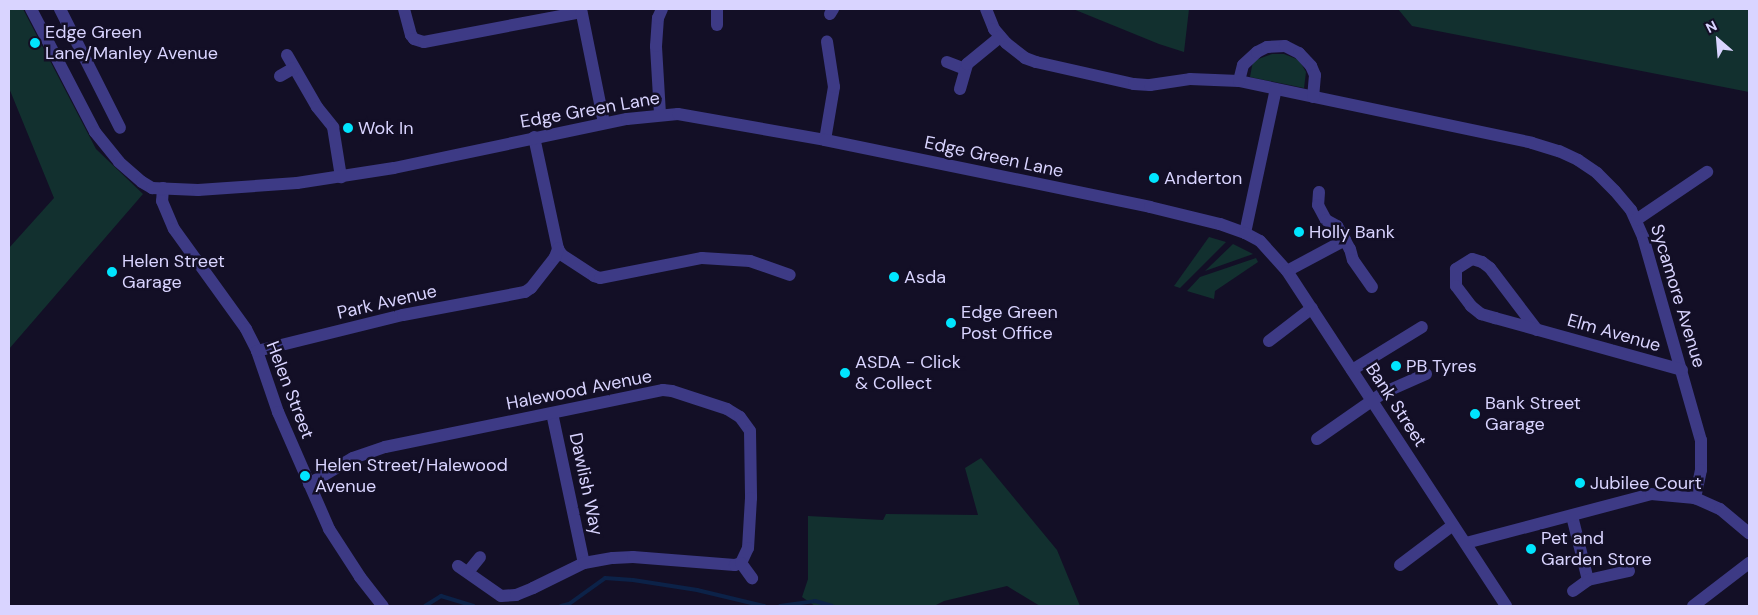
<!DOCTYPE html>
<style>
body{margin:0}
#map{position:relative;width:1758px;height:615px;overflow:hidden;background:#130f26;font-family:"DM Sans",sans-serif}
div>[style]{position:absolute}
.green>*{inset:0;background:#12302f}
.stream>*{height:4px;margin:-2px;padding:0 2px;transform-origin:2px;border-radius:2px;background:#0c2248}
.minor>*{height:12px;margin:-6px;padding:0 6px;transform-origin:6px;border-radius:6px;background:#3d3a85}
.tertiary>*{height:12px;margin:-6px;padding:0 6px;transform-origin:6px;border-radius:6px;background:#3d3a85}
.dots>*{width:14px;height:14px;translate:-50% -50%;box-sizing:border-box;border:2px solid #130f26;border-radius:50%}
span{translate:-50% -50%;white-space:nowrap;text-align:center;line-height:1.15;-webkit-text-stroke:5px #130f26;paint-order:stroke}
.poi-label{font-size:18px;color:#d9d4ff}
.left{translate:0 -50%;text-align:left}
.street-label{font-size:18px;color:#d9d4ff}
.frame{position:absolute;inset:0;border:10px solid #d9d4ff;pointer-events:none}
.north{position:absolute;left:1693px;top:15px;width:50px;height:50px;-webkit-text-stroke:4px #130f26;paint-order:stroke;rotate:333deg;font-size:14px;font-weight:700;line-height:20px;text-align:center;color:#d9d4ff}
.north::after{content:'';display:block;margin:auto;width:18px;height:22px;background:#d9d4ff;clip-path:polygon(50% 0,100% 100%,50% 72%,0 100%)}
</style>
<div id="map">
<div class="green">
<div style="clip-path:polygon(9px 9px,23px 9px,96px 149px,143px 194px,9px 349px,9px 248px,54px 198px,9px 88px)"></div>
<div style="clip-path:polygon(1073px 9px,1189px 9px,1184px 52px,1159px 44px)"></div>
<div style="clip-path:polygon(1398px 9px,1749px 9px,1749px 92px,1412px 26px)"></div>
<div style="clip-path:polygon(1272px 54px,1284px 54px,1299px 60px,1306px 72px,1304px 88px,1250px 77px,1253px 61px)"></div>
<div style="clip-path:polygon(1209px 237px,1226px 242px,1180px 288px,1174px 286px)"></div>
<div style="clip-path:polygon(1233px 244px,1253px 254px,1205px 271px)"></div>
<div style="clip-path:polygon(1256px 258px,1258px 262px,1215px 291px,1214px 299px,1187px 291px,1200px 277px)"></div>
<div style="clip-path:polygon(981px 458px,1057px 550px,1080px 606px,1040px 606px,1007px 586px,944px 601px,934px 606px,815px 606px,802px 597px,808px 579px,808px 516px,883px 520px,886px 514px,978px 515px,965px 468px)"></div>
</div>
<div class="stream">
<div style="left:425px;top:606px;width:19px;rotate:-32deg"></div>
<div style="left:441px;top:596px;width:34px;rotate:17deg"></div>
<div style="left:561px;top:606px;width:8px;rotate:-14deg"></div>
<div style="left:569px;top:604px;width:44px;rotate:-35.8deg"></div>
<div style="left:605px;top:578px;width:28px;rotate:4deg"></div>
<div style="left:633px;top:580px;width:65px;rotate:8.9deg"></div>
<div style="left:697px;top:590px;width:69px;rotate:13.4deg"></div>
<div style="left:780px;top:606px;width:35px;rotate:-8deg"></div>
<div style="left:815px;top:601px;width:18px;rotate:16deg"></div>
</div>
<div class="minor">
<div style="left:60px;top:9px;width:133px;rotate:63.2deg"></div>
<div style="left:404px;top:9px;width:27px;rotate:75deg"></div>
<div style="left:411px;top:35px;width:5px;rotate:53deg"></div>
<div style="left:414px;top:39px;width:10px;rotate:17deg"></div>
<div style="left:424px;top:42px;width:160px;rotate:-10.8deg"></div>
<div style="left:581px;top:9px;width:116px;rotate:78.6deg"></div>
<div style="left:717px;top:9px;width:16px;rotate:90deg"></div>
<div style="left:986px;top:9px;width:22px;rotate:68deg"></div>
<div style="left:994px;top:29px;width:18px;rotate:49deg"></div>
<div style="left:1006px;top:43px;width:24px;rotate:38deg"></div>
<div style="left:1025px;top:58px;width:12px;rotate:20deg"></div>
<div style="left:1036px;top:62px;width:100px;rotate:12.7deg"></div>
<div style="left:1134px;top:84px;width:16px;rotate:4deg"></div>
<div style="left:1150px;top:85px;width:40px;rotate:-8.5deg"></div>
<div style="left:1190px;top:79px;width:49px;rotate:2.3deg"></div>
<div style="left:1239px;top:81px;width:299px;rotate:11.9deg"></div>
<div style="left:1532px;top:143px;width:28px;rotate:17deg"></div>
<div style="left:1559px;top:151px;width:21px;rotate:25deg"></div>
<div style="left:1578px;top:160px;width:23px;rotate:34deg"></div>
<div style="left:1597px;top:173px;width:25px;rotate:45deg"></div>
<div style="left:1615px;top:191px;width:25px;rotate:50deg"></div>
<div style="left:1631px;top:210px;width:30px;rotate:66deg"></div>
<div style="left:1643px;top:237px;width:211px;rotate:74.1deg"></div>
<div style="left:1701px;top:440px;width:30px;rotate:90deg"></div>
<div style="left:1701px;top:470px;width:29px;rotate:102deg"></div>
<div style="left:830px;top:14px;width:6px;rotate:-59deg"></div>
<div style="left:287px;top:55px;width:60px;rotate:60deg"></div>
<div style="left:317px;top:107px;width:26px;rotate:51deg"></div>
<div style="left:333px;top:127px;width:51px;rotate:80.9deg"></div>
<div style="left:947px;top:62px;width:19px;rotate:21deg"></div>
<div style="left:280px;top:76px;width:16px;rotate:-30deg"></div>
<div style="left:1239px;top:81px;width:16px;rotate:-76deg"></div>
<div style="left:1243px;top:65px;width:19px;rotate:-43deg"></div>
<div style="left:1257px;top:52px;width:11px;rotate:-27deg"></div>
<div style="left:1267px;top:47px;width:18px;rotate:-3deg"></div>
<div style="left:1285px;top:46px;width:16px;rotate:27deg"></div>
<div style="left:1299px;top:53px;width:18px;rotate:47deg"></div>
<div style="left:1311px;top:66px;width:10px;rotate:66deg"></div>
<div style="left:1315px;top:75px;width:22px;rotate:95deg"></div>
<div style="left:960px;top:89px;width:26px;rotate:-74deg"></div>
<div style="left:967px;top:64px;width:43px;rotate:-39.3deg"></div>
<div style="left:660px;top:114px;width:68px;rotate:-93.4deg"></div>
<div style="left:656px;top:46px;width:28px;rotate:-86deg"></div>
<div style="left:658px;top:18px;width:10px;rotate:-66deg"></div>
<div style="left:534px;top:137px;width:115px;rotate:77.9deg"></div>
<div style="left:558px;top:249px;width:7px;rotate:56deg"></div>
<div style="left:562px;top:255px;width:38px;rotate:33deg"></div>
<div style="left:594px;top:276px;width:6px;rotate:18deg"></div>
<div style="left:600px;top:278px;width:104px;rotate:-11.1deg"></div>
<div style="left:702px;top:258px;width:48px;rotate:3.6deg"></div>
<div style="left:750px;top:261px;width:42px;rotate:19.3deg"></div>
<div style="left:825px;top:140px;width:54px;rotate:-80.4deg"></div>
<div style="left:834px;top:87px;width:46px;rotate:-98.8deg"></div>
<div style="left:163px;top:188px;width:13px;rotate:94deg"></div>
<div style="left:162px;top:201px;width:30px;rotate:67deg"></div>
<div style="left:174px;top:229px;width:123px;rotate:54.2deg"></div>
<div style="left:246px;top:329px;width:25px;rotate:63deg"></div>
<div style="left:257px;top:351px;width:65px;rotate:71deg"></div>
<div style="left:278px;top:412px;width:128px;rotate:66.4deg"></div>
<div style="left:329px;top:529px;width:57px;rotate:57.1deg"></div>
<div style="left:360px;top:577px;width:37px;rotate:52deg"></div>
<div style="left:1319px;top:192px;width:13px;rotate:94deg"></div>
<div style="left:1318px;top:205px;width:17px;rotate:62deg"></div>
<div style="left:1326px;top:220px;width:13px;rotate:29deg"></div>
<div style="left:1337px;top:226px;width:26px;rotate:61deg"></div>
<div style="left:1350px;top:249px;width:11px;rotate:75deg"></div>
<div style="left:1353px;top:260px;width:33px;rotate:55deg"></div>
<div style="left:1636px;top:220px;width:86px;rotate:-34.1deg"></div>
<div style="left:1245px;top:233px;width:147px;rotate:-77.9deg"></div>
<div style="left:1287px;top:271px;width:66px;rotate:-28.1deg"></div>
<div style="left:1537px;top:330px;width:78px;rotate:-127.2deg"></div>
<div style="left:1490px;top:268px;width:10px;rotate:-143deg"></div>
<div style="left:1482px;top:262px;width:10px;rotate:-163deg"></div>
<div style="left:1472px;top:259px;width:19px;rotate:148deg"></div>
<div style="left:1456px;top:269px;width:17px;rotate:90deg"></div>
<div style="left:1456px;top:286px;width:25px;rotate:53deg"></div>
<div style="left:1471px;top:306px;width:13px;rotate:39deg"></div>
<div style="left:1481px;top:314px;width:15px;rotate:16deg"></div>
<div style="left:1495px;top:318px;width:194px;rotate:15.5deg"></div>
<div style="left:1269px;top:341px;width:54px;rotate:-37.5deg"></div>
<div style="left:257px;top:351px;width:150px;rotate:-13.9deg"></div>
<div style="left:403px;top:315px;width:124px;rotate:-10.7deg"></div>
<div style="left:525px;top:292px;width:7px;rotate:-34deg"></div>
<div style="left:531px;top:288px;width:39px;rotate:-52deg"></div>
<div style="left:555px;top:257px;width:9px;rotate:-69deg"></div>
<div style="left:1352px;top:370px;width:82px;rotate:-31.6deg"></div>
<div style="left:552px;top:413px;width:153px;rotate:78deg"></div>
<div style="left:1317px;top:439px;width:80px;rotate:-34.9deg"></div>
<div style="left:1383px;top:393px;width:47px;rotate:-23.8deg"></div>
<div style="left:309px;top:484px;width:51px;rotate:-30.6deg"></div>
<div style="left:353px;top:458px;width:34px;rotate:-19deg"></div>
<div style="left:385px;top:447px;width:284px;rotate:-11.6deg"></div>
<div style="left:663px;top:390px;width:9px;rotate:6deg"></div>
<div style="left:672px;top:391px;width:58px;rotate:18.1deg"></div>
<div style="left:727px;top:409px;width:15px;rotate:32deg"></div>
<div style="left:740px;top:417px;width:17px;rotate:54deg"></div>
<div style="left:750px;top:431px;width:67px;rotate:89.1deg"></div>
<div style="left:751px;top:498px;width:50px;rotate:93.4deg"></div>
<div style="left:748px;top:548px;width:17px;rotate:115deg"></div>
<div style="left:1572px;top:516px;width:66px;rotate:76deg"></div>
<div style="left:1466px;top:543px;width:191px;rotate:-14.8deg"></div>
<div style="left:1651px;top:494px;width:44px;rotate:5.2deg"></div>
<div style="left:1695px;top:498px;width:27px;rotate:24deg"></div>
<div style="left:1720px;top:509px;width:38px;rotate:40deg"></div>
<div style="left:1400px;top:565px;width:66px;rotate:-37deg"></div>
<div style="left:458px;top:566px;width:52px;rotate:34.9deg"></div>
<div style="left:501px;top:596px;width:15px;rotate:-4deg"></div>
<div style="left:516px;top:595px;width:18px;rotate:-22deg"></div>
<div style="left:533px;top:588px;width:57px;rotate:-26.1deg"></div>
<div style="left:584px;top:563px;width:29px;rotate:-10deg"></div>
<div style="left:613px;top:558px;width:20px;rotate:-3deg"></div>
<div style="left:633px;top:557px;width:102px;rotate:4.5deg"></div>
<div style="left:735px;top:565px;width:6px;rotate:-18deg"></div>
<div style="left:741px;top:563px;width:19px;rotate:54deg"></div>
<div style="left:468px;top:572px;width:19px;rotate:-51deg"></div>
<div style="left:1573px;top:591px;width:19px;rotate:-36deg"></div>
<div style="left:1588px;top:580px;width:42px;rotate:-12.4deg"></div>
<div style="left:1693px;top:606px;width:71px;rotate:-37.5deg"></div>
</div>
<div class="tertiary">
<div style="left:31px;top:9px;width:139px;rotate:62.5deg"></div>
<div style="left:95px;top:132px;width:38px;rotate:51deg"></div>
<div style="left:119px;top:162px;width:30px;rotate:41deg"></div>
<div style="left:142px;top:182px;width:12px;rotate:31deg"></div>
<div style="left:152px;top:188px;width:46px;rotate:2.5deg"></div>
<div style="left:198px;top:190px;width:99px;rotate:-4deg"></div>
<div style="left:297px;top:183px;width:98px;rotate:-8.8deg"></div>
<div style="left:394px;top:168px;width:238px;rotate:-11.9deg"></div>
<div style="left:627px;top:119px;width:51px;rotate:-5.6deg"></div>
<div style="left:678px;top:114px;width:149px;rotate:10deg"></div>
<div style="left:825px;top:140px;width:332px;rotate:11.6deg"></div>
<div style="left:1150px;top:207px;width:72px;rotate:13.7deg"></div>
<div style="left:1220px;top:224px;width:27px;rotate:20deg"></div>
<div style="left:1245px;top:233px;width:17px;rotate:28deg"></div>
<div style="left:1260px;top:241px;width:40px;rotate:48deg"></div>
<div style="left:1287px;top:271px;width:400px;rotate:56.8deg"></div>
</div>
<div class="dots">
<div style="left:35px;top:43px;background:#00e5ff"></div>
<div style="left:348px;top:128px;background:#00e5ff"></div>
<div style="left:1154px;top:178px;background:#00e5ff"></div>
<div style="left:1299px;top:232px;background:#00e5ff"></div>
<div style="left:112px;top:272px;background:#00e5ff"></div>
<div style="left:894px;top:277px;background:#00e5ff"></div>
<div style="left:951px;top:323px;background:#00e5ff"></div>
<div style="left:1396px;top:366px;background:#00e5ff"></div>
<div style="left:845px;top:373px;background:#00e5ff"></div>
<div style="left:1475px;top:414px;background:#00e5ff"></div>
<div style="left:305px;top:476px;background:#00e5ff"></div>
<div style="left:1580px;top:483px;background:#00e5ff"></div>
<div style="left:1531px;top:549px;background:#00e5ff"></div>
</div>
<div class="poi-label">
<span class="left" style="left:45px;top:43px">Edge Green<br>Lane/Manley Avenue</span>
<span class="left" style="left:358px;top:128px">Wok In</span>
<span class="left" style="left:1164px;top:178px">Anderton</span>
<span class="left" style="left:1309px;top:232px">Holly Bank</span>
<span class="left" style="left:122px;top:272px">Helen Street<br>Garage</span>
<span class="left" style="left:904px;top:277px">Asda</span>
<span class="left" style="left:961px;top:323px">Edge Green<br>Post Office</span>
<span class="left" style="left:855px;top:373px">ASDA - Click<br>&amp; Collect</span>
<span class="left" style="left:1406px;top:366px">PB Tyres</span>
<span class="left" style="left:1485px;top:414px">Bank Street<br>Garage</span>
<span class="left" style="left:315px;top:476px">Helen Street/Halewood<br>Avenue</span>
<span class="left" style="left:1590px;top:483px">Jubilee Court</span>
<span class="left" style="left:1541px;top:549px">Pet and<br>Garden Store</span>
</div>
<div class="street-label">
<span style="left:590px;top:110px;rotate:-10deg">Edge Green Lane</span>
<span style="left:994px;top:157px;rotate:12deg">Edge Green Lane</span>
<span style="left:1678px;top:296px;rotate:73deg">Sycamore Avenue</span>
<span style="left:387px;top:302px;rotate:-13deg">Park Avenue</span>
<span style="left:1614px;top:333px;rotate:16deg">Elm Avenue</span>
<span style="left:290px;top:390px;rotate:69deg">Helen Street</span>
<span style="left:579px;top:390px;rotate:-11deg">Halewood Avenue</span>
<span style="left:1396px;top:405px;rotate:57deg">Bank Street</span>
<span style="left:586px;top:484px;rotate:78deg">Dawlish Way</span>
</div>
<div class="frame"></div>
<div class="north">N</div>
</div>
